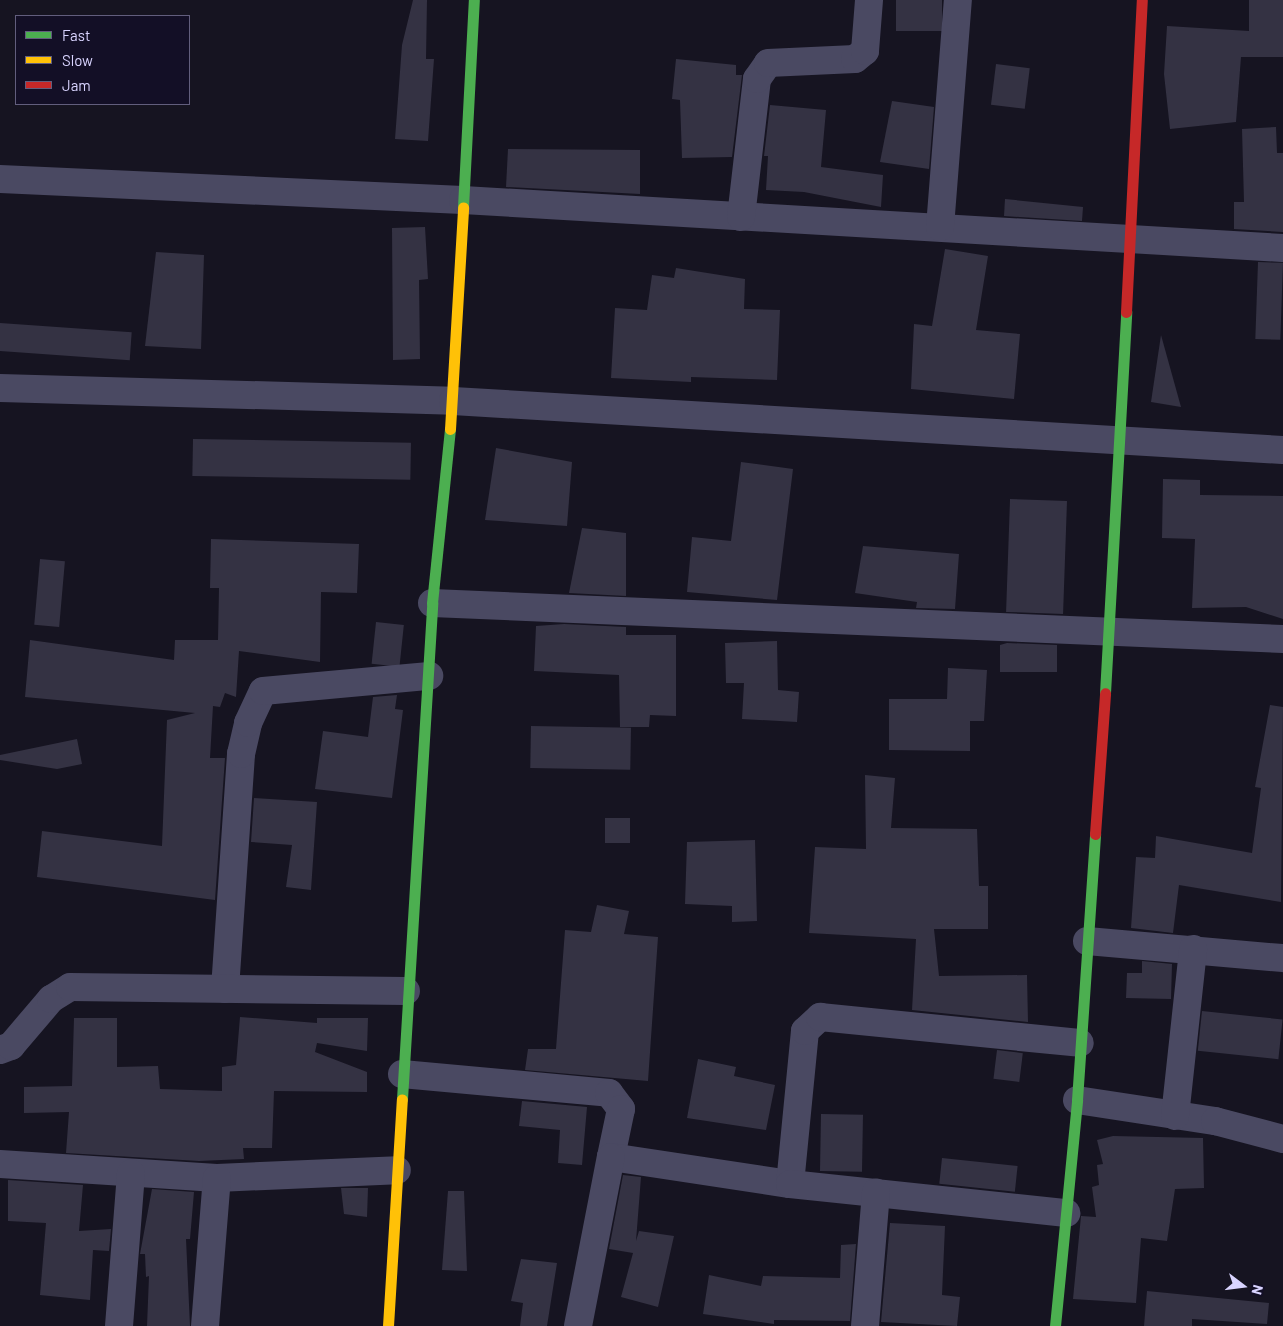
<!DOCTYPE html>
<style>
body{margin:0}
#map{position:relative;width:1283px;height:1326px;overflow:hidden;background:#161421;font-family:Barlow,sans-serif}
div>[style]{position:absolute}
.building>*{inset:0;background:#343243;transform-origin:0 0}
.street>*{height:28px;margin:-14px;padding:0 14px;transform-origin:14px;border-radius:14px;background:#4a4962}
.fast>*{height:11px;margin:-5.5px;padding:0 5.5px;transform-origin:5.5px;border-radius:5.5px;background:#4caf50}
.slow>*{height:11px;margin:-5.5px;padding:0 5.5px;transform-origin:5.5px;border-radius:5.5px;background:#ffc107}
.jam>*{height:11px;margin:-5.5px;padding:0 5.5px;transform-origin:5.5px;border-radius:5.5px;background:#c62828}
span{translate:-50% -50%;white-space:nowrap;text-align:center;line-height:1.15;-webkit-text-stroke:4px #130f26;paint-order:stroke}
.legend{position:absolute;left:15px;top:15px;width:175px;height:90px;box-sizing:border-box;background:#130f26;border:1px solid #625e7d;margin:0;padding:6px 9px;list-style:none;font-size:15px;color:#d9d4ff}
.legend li{display:flex;align-items:center;gap:10px;height:25px}
.legend b{width:25px;border:1px solid #625e7d}
.north{position:absolute;left:1218px;top:1261px;width:50px;height:50px;-webkit-text-stroke:4px #130f26;paint-order:stroke;rotate:105deg;font-size:14px;font-weight:700;line-height:20px;text-align:center;color:#d9d4ff}
.north::after{content:'';display:block;margin:auto;width:18px;height:22px;background:#d9d4ff;clip-path:polygon(50% 0,100% 100%,50% 72%,0 100%)}
</style>
<div id="map">
<div class="building">
<div style="clip-path:polygon(413px 0,427px 0,426px 59px,434px 59px,428px 141px,395px 139px,402px 45px)"></div>
<div style="left:896px;top:0;width:46px;height:31px"></div>
<div style="clip-path:polygon(1249px 0,1283px 0,1283px 57px,1241px 57px,1236px 122px,1170px 129px,1164px 74px,1167px 26px,1249px 31px)"></div>
<div style="clip-path:polygon(676px 59px,736px 65px,736px 75px,742px 75px,732px 157px,682px 158px,680px 100px,672px 99px)"></div>
<div style="left:996px;top:64px;width:34px;height:41px;rotate:7deg"></div>
<div style="clip-path:polygon(892px 101px,934px 107px,929px 169px,880px 162px)"></div>
<div style="clip-path:polygon(770px 105px,826px 110px,821px 167px,883px 175px,881px 207px,804px 192px,766px 190px,768px 156px,764px 156px)"></div>
<div style="clip-path:polygon(1276px 127px,1277px 153px,1283px 153px,1283px 232px,1234px 229px,1234px 202px,1244px 202px,1242px 129px)"></div>
<div style="clip-path:polygon(508px 149px,640px 150px,640px 194px,506px 187px)"></div>
<div style="clip-path:polygon(1005px 199px,1083px 207px,1082px 221px,1004px 216px)"></div>
<div style="clip-path:polygon(425px 227px,428px 279px,419px 280px,420px 359px,393px 360px,392px 228px)"></div>
<div style="clip-path:polygon(945px 249px,988px 256px,976px 330px,1020px 334px,1014px 399px,911px 389px,914px 324px,932px 326px)"></div>
<div style="clip-path:polygon(156px 252px,204px 255px,201px 349px,145px 346px)"></div>
<div style="left:1258px;top:262px;width:25px;height:77px;rotate:2deg"></div>
<div style="clip-path:polygon(676px 268px,745px 279px,744px 309px,780px 310px,777px 380px,691px 377px,691px 382px,611px 378px,615px 308px,647px 310px,652px 275px,674px 278px)"></div>
<div style="left:0;top:323px;width:132px;height:28px;rotate:4deg"></div>
<div style="clip-path:polygon(1161px 335px,1181px 407px,1151px 402px)"></div>
<div style="left:193px;top:439px;width:218px;height:37px;rotate:1deg"></div>
<div style="clip-path:polygon(496px 448px,572px 462px,567px 526px,485px 520px)"></div>
<div style="clip-path:polygon(741px 462px,793px 469px,777px 600px,687px 592px,692px 537px,731px 541px)"></div>
<div style="clip-path:polygon(1163px 479px,1200px 480px,1200px 495px,1283px 496px,1283px 619px,1246px 607px,1192px 608px,1195px 539px,1162px 538px)"></div>
<div style="left:1067px;top:501px;width:113px;height:57px;rotate:92deg"></div>
<div style="clip-path:polygon(582px 528px,626px 533px,626px 596px,569px 593px)"></div>
<div style="clip-path:polygon(211px 539px,359px 544px,357px 593px,321px 592px,320px 662px,239px 651px,236px 697px,225px 693px,220px 707px,213px 706px,210px 758px,225px 758px,215px 900px,37px 877px,42px 831px,162px 846px,167px 720px,195px 713px,25px 697px,30px 640px,174px 660px,175px 640px,218px 640px,219px 588px,210px 588px)"></div>
<div style="clip-path:polygon(863px 546px,959px 554px,955px 609px,916px 608px,917px 602px,855px 593px)"></div>
<div style="left:40px;top:559px;width:25px;height:66px;rotate:5deg"></div>
<div style="left:376px;top:622px;width:28px;height:42px;rotate:6deg"></div>
<div style="clip-path:polygon(564px 624px,626px 627px,626px 635px,676px 635px,676px 716px,650px 715px,649px 727px,620px 727px,619px 675px,534px 671px,536px 626px)"></div>
<div style="clip-path:polygon(777px 641px,778px 690px,799px 692px,797px 722px,742px 719px,744px 683px,726px 683px,725px 643px)"></div>
<div style="clip-path:polygon(1007px 643px,1057px 645px,1057px 672px,1000px 672px,1000px 645px)"></div>
<div style="clip-path:polygon(948px 668px,987px 670px,984px 721px,970px 721px,970px 751px,889px 750px,889px 699px,947px 699px)"></div>
<div style="clip-path:polygon(397px 695px,395px 709px,403px 710px,392px 798px,315px 789px,323px 731px,368px 737px,373px 697px)"></div>
<div style="clip-path:polygon(1270px 705px,1283px 707px,1281px 902px,1179px 885px,1173px 933px,1131px 928px,1136px 857px,1155px 858px,1156px 836px,1252px 853px,1261px 788px,1255px 787px)"></div>
<div style="left:531px;top:726px;width:100px;height:42px;rotate:1deg"></div>
<div style="clip-path:polygon(77px 739px,82px 764px,57px 769px,0 760px,0 755px)"></div>
<div style="clip-path:polygon(865px 775px,895px 778px,891px 828px,977px 829px,979px 886px,988px 886px,988px 929px,934px 929px,939px 976px,1027px 975px,1028px 1022px,912px 1010px,916px 939px,809px 933px,815px 847px,866px 849px)"></div>
<div style="clip-path:polygon(254px 798px,317px 802px,311px 890px,286px 887px,292px 845px,251px 842px)"></div>
<div style="left:630px;top:818px;width:25px;height:25px;rotate:90deg"></div>
<div style="clip-path:polygon(755px 840px,757px 921px,732px 922px,732px 906px,685px 904px,687px 842px)"></div>
<div style="clip-path:polygon(597px 905px,629px 911px,624px 934px,658px 937px,648px 1081px,525px 1070px,528px 1049px,556px 1049px,565px 930px,591px 932px)"></div>
<div style="clip-path:polygon(1142px 961px,1172px 964px,1171px 999px,1126px 998px,1127px 973px,1142px 973px)"></div>
<div style="left:1202px;top:1011px;width:81px;height:40px;rotate:6deg"></div>
<div style="clip-path:polygon(240px 1017px,317px 1023px,317px 1018px,368px 1018px,367px 1051px,317px 1043px,315px 1052px,367px 1072px,367px 1092px,274px 1091px,272px 1148px,243px 1148px,244px 1159px,199px 1161px,66px 1153px,69px 1112px,24px 1113px,24px 1087px,72px 1086px,74px 1018px,117px 1018px,117px 1067px,158px 1066px,160px 1089px,222px 1091px,222px 1067px,236px 1065px)"></div>
<div style="left:997px;top:1050px;width:26px;height:29px;rotate:7deg"></div>
<div style="clip-path:polygon(698px 1059px,736px 1067px,734px 1076px,775px 1085px,766px 1130px,687px 1118px)"></div>
<div style="clip-path:polygon(522px 1101px,587px 1107px,582px 1165px,558px 1163px,560px 1130px,519px 1126px)"></div>
<div style="left:821px;top:1114px;width:42px;height:57px;rotate:1deg"></div>
<div style="clip-path:polygon(1113px 1136px,1203px 1138px,1204px 1188px,1175px 1189px,1167px 1241px,1141px 1238px,1136px 1303px,1073px 1299px,1081px 1216px,1096px 1217px,1092px 1187px,1099px 1185px,1097px 1165px,1103px 1164px,1097px 1140px)"></div>
<div style="left:942px;top:1158px;width:76px;height:26px;rotate:6deg"></div>
<div style="clip-path:polygon(623px 1175px,641px 1177px,636px 1241px,639px 1231px,674px 1236px,658px 1307px,621px 1297px,633px 1253px,609px 1249px)"></div>
<div style="clip-path:polygon(8px 1180px,83px 1185px,79px 1231px,111px 1229px,109px 1251px,93px 1250px,90px 1300px,40px 1295px,46px 1223px,8px 1221px)"></div>
<div style="clip-path:polygon(341px 1188px,368px 1188px,367px 1217px,344px 1214px)"></div>
<div style="clip-path:polygon(152px 1189px,194px 1192px,190px 1239px,186px 1239px,190px 1326px,147px 1326px,149px 1276px,146px 1277px,145px 1254px,140px 1254px)"></div>
<div style="clip-path:polygon(448px 1191px,464px 1191px,467px 1271px,442px 1270px)"></div>
<div style="clip-path:polygon(890px 1223px,945px 1226px,942px 1295px,960px 1297px,957px 1326px,881px 1322px)"></div>
<div style="clip-path:polygon(856px 1244px,850px 1321px,774px 1320px,774px 1324px,703px 1314px,709px 1275px,761px 1286px,763px 1276px,840px 1278px,841px 1245px)"></div>
<div style="clip-path:polygon(521px 1259px,557px 1263px,547px 1326px,520px 1326px,523px 1303px,511px 1301px)"></div>
<div style="clip-path:polygon(1147px 1291px,1269px 1303px,1267px 1324px,1192px 1319px,1192px 1326px,1144px 1326px)"></div>
</div>
<div class="street">
<div style="left:0;top:179px;width:463px;rotate:2.6deg"></div>
<div style="left:463px;top:200px;width:821px;rotate:3.35deg"></div>
<div style="left:741px;top:217px;width:139px;rotate:-83.4deg"></div>
<div style="left:757px;top:79px;width:19px;rotate:-55deg"></div>
<div style="left:768px;top:63px;width:87px;rotate:-2.6deg"></div>
<div style="left:855px;top:59px;width:13px;rotate:-39deg"></div>
<div style="left:865px;top:51px;width:51px;rotate:-85.5deg"></div>
<div style="left:940px;top:227px;width:228px;rotate:-85.5deg"></div>
<div style="left:0;top:388px;width:453px;rotate:1.6deg"></div>
<div style="left:453px;top:401px;width:831px;rotate:3.38deg"></div>
<div style="left:432px;top:603px;width:852px;rotate:2.42deg"></div>
<div style="left:1087px;top:941px;width:197px;rotate:5deg"></div>
<div style="left:225px;top:989px;width:236px;rotate:-86.1deg"></div>
<div style="left:241px;top:754px;width:32px;rotate:-77deg"></div>
<div style="left:248px;top:723px;width:35px;rotate:-65deg"></div>
<div style="left:263px;top:691px;width:167px;rotate:-5.2deg"></div>
<div style="left:0;top:1050px;width:12px;rotate:-20deg"></div>
<div style="left:11px;top:1046px;width:62px;rotate:-49.6deg"></div>
<div style="left:51px;top:999px;width:22px;rotate:-32deg"></div>
<div style="left:70px;top:987px;width:336px;rotate:0.7deg"></div>
<div style="left:402px;top:1074px;width:208px;rotate:5.2deg"></div>
<div style="left:609px;top:1093px;width:20px;rotate:53deg"></div>
<div style="left:621px;top:1109px;width:49px;rotate:101.8deg"></div>
<div style="left:611px;top:1157px;width:181px;rotate:8.6deg"></div>
<div style="left:790px;top:1184px;width:154px;rotate:-84.4deg"></div>
<div style="left:805px;top:1031px;width:21px;rotate:-43deg"></div>
<div style="left:820px;top:1017px;width:261px;rotate:5.7deg"></div>
<div style="left:1077px;top:1100px;width:140px;rotate:8.7deg"></div>
<div style="left:1215px;top:1121px;width:70px;rotate:14.8deg"></div>
<div style="left:1175px;top:1116px;width:168px;rotate:-83.8deg"></div>
<div style="left:0;top:1164px;width:217px;rotate:3.7deg"></div>
<div style="left:217px;top:1178px;width:180px;rotate:-2.5deg"></div>
<div style="left:790px;top:1184px;width:278px;rotate:6deg"></div>
<div style="left:119px;top:1326px;width:153px;rotate:-85.5deg"></div>
<div style="left:205px;top:1326px;width:148px;rotate:-85.4deg"></div>
<div style="left:578px;top:1326px;width:172px;rotate:-79deg"></div>
<div style="left:865px;top:1326px;width:134px;rotate:-85.3deg"></div>
</div>
<div class="fast">
<div style="left:463px;top:207px;width:207px;rotate:-87deg"></div>
<div style="left:1105px;top:693px;width:382px;rotate:-86.8deg"></div>
<div style="left:402px;top:1099px;width:497px;rotate:-86.5deg"></div>
<div style="left:432px;top:603px;width:175px;rotate:-84.1deg"></div>
<div style="left:1055px;top:1326px;width:227px;rotate:-84.4deg"></div>
<div style="left:1077px;top:1100px;width:267px;rotate:-86.1deg"></div>
</div>
<div class="slow">
<div style="left:450px;top:429px;width:222px;rotate:-86.6deg"></div>
<div style="left:388px;top:1326px;width:227px;rotate:-86.5deg"></div>
</div>
<div class="jam">
<div style="left:1126px;top:312px;width:312px;rotate:-87.1deg"></div>
<div style="left:1095px;top:834px;width:141px;rotate:-85.9deg"></div>
</div>
<ul class="legend">
<li><b style="height:6px;background:#4caf50"></b>Fast</li>
<li><b style="height:6px;background:#ffc107"></b>Slow</li>
<li><b style="height:6px;background:#c62828"></b>Jam</li>
</ul>
<div class="north">N</div>
</div>
